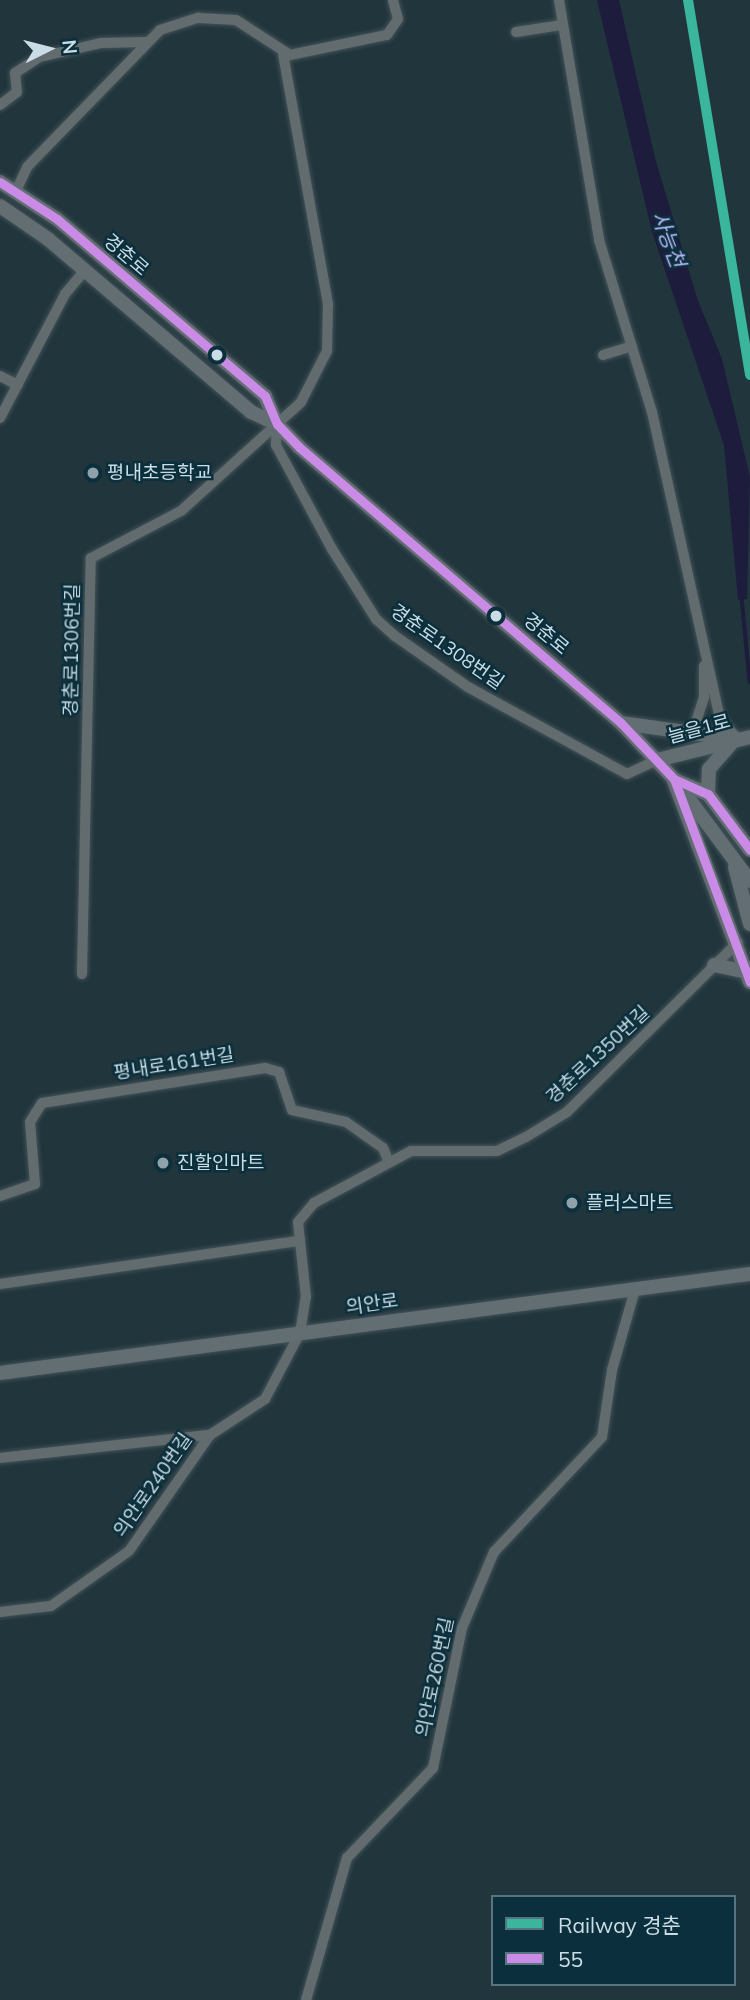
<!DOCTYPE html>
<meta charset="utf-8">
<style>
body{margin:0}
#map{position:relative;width:750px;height:2000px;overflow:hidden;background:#21353c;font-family:Mulish,"Noto Sans KR",sans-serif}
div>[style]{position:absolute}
.water>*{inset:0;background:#1e1c3c}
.stream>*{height:3.5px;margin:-1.75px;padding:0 1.75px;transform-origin:1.75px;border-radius:1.75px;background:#1e1c3c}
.roads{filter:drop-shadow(0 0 2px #425258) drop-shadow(0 0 2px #425258)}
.street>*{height:10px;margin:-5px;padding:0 5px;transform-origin:5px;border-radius:5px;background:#626c6e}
.secondary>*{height:14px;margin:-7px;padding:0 7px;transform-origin:7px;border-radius:7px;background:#626e71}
.bus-1>*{height:9px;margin:-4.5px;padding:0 4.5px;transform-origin:4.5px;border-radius:4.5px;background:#ca8be6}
.rail-1>*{height:10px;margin:-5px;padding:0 5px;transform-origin:5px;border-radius:5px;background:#3ab69d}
.dots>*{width:19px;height:19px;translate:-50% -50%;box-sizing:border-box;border:4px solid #0b2f3c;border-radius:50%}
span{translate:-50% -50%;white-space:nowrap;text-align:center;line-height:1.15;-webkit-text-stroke:5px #0b2f3c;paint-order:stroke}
.street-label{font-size:19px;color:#cadde6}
.poi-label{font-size:19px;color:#cadde6}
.left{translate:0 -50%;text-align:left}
.water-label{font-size:21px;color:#b9b6f8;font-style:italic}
.legend{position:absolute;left:491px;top:1895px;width:245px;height:91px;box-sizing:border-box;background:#0b2f3c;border:2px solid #577580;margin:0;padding:9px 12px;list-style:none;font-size:21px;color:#cadde6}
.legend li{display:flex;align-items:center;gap:14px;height:35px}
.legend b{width:35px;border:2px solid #577580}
.north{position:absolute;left:14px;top:14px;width:70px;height:70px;-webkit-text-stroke:5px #0b2f3c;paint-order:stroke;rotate:84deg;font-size:19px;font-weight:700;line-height:28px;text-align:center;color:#cadde6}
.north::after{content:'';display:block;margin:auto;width:24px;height:32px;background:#cadde6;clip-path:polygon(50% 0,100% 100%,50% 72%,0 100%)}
</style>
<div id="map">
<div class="water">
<div style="clip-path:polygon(597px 0,619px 0,655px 158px,697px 298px,722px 359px,750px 477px,747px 599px,738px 600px,724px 445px,652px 232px)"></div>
</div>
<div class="stream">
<div style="left:742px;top:597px;width:85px;rotate:84.6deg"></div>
</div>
<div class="roads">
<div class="street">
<div style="left:559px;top:0;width:243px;rotate:80.5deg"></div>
<div style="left:599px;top:240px;width:180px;rotate:72.9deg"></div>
<div style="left:652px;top:412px;width:314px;rotate:77.5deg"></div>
<div style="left:720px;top:719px;width:24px;rotate:48deg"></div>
<div style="left:516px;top:32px;width:47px;rotate:-8.7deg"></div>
<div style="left:0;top:105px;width:21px;rotate:-37deg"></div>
<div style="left:17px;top:92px;width:19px;rotate:-96deg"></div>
<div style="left:15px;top:73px;width:30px;rotate:-33deg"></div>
<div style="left:40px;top:57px;width:63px;rotate:-12.9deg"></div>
<div style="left:101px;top:43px;width:45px;rotate:-1.3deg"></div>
<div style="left:16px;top:191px;width:26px;rotate:-65deg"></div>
<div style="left:27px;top:167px;width:191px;rotate:-45.8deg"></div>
<div style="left:160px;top:30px;width:40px;rotate:-18deg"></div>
<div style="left:198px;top:18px;width:38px;rotate:3deg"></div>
<div style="left:236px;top:20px;width:64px;rotate:32.9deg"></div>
<div style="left:290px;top:55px;width:99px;rotate:-11.7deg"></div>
<div style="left:387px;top:35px;width:19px;rotate:-55deg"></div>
<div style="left:398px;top:19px;width:20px;rotate:-105deg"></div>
<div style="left:603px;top:355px;width:30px;rotate:-17deg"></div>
<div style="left:0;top:376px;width:20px;rotate:27deg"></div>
<div style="left:0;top:418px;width:140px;rotate:-62.3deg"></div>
<div style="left:65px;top:294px;width:31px;rotate:-50deg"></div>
<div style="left:277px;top:424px;width:21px;rotate:93deg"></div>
<div style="left:276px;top:445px;width:118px;rotate:61.7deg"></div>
<div style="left:332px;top:549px;width:83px;rotate:57.8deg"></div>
<div style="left:376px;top:619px;width:25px;rotate:42deg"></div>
<div style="left:395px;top:636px;width:89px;rotate:34.9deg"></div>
<div style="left:468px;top:687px;width:181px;rotate:28.7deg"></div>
<div style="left:627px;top:774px;width:33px;rotate:-25deg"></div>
<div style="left:694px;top:728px;width:33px;rotate:-72deg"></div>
<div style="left:704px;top:697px;width:31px;rotate:-90deg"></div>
<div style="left:82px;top:974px;width:416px;rotate:-88.8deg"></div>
<div style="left:91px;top:558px;width:102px;rotate:-27.6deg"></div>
<div style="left:181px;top:511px;width:162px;rotate:-42.2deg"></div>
<div style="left:301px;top:402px;width:57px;rotate:-63deg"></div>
<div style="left:327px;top:351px;width:47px;rotate:-88.8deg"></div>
<div style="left:328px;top:304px;width:253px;rotate:-100.2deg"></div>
<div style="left:0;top:1196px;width:37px;rotate:-19deg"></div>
<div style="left:35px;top:1184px;width:62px;rotate:-94.6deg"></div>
<div style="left:30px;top:1122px;width:22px;rotate:-58deg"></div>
<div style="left:42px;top:1103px;width:226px;rotate:-8.9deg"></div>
<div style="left:265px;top:1068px;width:15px;rotate:16deg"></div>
<div style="left:279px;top:1072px;width:40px;rotate:71.1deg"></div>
<div style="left:292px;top:1110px;width:55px;rotate:12.5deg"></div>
<div style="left:346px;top:1122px;width:45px;rotate:35.1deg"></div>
<div style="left:383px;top:1148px;width:15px;rotate:67deg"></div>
<div style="left:0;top:1284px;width:303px;rotate:-8.2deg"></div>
<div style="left:0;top:1458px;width:211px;rotate:-6.3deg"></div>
<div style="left:0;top:1612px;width:51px;rotate:-6.7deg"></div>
<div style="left:51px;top:1606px;width:95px;rotate:-35.2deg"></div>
<div style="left:129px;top:1551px;width:141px;rotate:-55.1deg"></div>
<div style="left:210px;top:1435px;width:66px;rotate:-33.2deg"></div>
<div style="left:265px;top:1399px;width:75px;rotate:-62.1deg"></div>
<div style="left:300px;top:1333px;width:36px;rotate:-81deg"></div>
<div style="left:306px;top:1297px;width:75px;rotate:-96.1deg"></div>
<div style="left:298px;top:1222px;width:25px;rotate:-50deg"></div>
<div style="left:314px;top:1203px;width:110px;rotate:-28.2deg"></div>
<div style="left:411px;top:1151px;width:86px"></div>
<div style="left:497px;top:1151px;width:32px;rotate:-26deg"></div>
<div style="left:526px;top:1137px;width:48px;rotate:-31.4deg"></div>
<div style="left:567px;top:1112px;width:241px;rotate:-44.8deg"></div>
<div style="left:306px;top:2000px;width:148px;rotate:-73.9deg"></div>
<div style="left:347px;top:1858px;width:124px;rotate:-46.3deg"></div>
<div style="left:433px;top:1768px;width:143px;rotate:-78.3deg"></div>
<div style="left:462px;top:1628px;width:82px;rotate:-67.2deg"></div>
<div style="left:494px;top:1552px;width:158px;rotate:-46.8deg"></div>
<div style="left:602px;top:1437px;width:68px;rotate:-81.5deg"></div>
<div style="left:612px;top:1370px;width:83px;rotate:-74deg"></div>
</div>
<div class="secondary">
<div style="left:0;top:182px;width:68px;rotate:33deg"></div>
<div style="left:57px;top:219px;width:273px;rotate:40.4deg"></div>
<div style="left:265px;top:396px;width:30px;rotate:67deg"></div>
<div style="left:277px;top:424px;width:32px;rotate:46deg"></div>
<div style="left:299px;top:447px;width:424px;rotate:40.6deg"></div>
<div style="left:621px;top:723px;width:77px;rotate:46.6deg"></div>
<div style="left:674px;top:779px;width:127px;rotate:53.3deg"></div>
<div style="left:0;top:206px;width:58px;rotate:34.5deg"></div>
<div style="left:48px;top:239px;width:267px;rotate:40.4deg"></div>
<div style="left:251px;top:412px;width:29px;rotate:25deg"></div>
<div style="left:621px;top:723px;width:117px;rotate:7.9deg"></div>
<div style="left:657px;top:760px;width:96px;rotate:-13.9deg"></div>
<div style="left:674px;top:781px;width:215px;rotate:69.3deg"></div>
<div style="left:677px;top:781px;width:34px;rotate:23deg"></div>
<div style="left:708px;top:794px;width:70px;rotate:53.1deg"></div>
<div style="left:708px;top:794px;width:25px;rotate:-88deg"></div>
<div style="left:709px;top:769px;width:33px;rotate:-49deg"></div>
<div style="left:735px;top:867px;width:59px;rotate:75.3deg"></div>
<div style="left:714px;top:965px;width:35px;rotate:12deg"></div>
<div style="left:0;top:1373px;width:757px;rotate:-7.52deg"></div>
</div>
</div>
<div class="bus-1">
<div style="left:0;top:182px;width:68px;rotate:33deg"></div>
<div style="left:57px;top:219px;width:273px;rotate:40.4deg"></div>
<div style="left:265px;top:396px;width:30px;rotate:67deg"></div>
<div style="left:277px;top:424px;width:32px;rotate:46deg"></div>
<div style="left:299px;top:447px;width:424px;rotate:40.6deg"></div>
<div style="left:621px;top:723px;width:77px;rotate:46.6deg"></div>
<div style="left:674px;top:779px;width:37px;rotate:24deg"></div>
<div style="left:708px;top:794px;width:70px;rotate:53.1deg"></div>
<div style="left:674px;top:779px;width:217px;rotate:69.5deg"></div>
</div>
<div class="rail-1">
<div style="left:688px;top:0;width:380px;rotate:80.6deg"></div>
</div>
<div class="dots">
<div style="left:217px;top:355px;background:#cadde6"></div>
<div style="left:93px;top:473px;background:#8fa2aa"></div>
<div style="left:496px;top:616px;background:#cadde6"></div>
<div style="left:163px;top:1163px;background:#8fa2aa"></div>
<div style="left:572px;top:1203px;background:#8fa2aa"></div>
</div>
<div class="street-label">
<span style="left:126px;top:255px;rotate:41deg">경춘로</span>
<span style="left:546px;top:634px;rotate:40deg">경춘로</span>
<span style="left:447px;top:647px;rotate:35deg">경춘로1308번길</span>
<span style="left:72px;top:650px;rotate:-89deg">경춘로1306번길</span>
<span style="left:699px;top:729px;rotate:-15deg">늘을1로</span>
<span style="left:598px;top:1055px;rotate:-43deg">경춘로1350번길</span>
<span style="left:174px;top:1064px;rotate:-9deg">평내로161번길</span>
<span style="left:372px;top:1304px;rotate:-8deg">의안로</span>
<span style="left:153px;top:1485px;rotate:-55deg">의안로240번길</span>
<span style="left:435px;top:1677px;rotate:-78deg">의안로260번길</span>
</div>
<div class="poi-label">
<span class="left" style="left:107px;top:473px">평내초등학교</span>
<span class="left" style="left:177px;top:1163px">진할인마트</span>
<span class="left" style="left:586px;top:1203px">플러스마트</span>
</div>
<div class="water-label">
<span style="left:669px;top:239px;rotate:69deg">사능천</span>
</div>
<ul class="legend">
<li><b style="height:9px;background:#3ab69d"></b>Railway 경춘</li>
<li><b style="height:9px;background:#ca8be6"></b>55</li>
</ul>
<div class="north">N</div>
</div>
